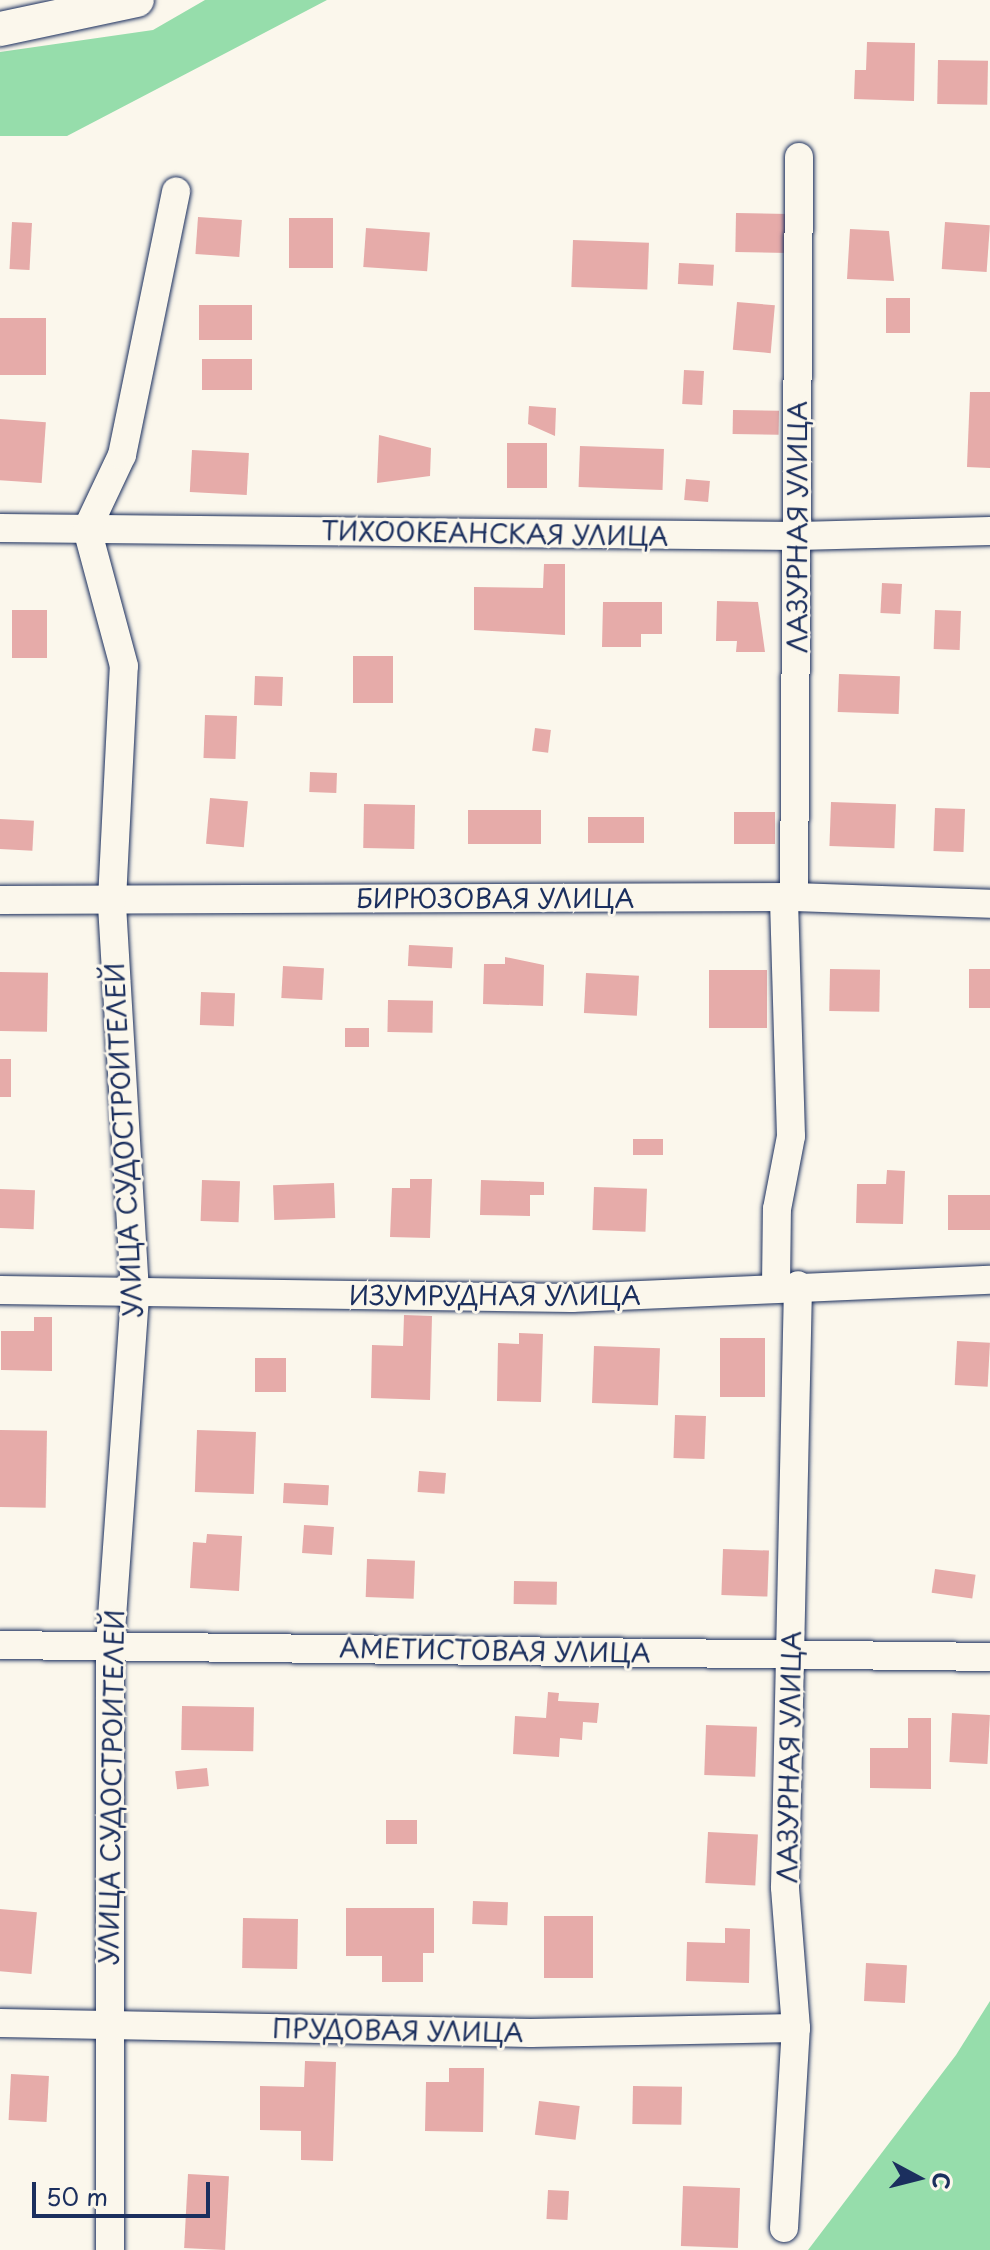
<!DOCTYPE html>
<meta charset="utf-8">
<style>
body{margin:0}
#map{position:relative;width:990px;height:2250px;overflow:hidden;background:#fbf7ec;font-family:"Playpen Sans",sans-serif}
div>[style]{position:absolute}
.green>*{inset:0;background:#96ddab}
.building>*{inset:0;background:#e6aba9;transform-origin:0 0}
.roads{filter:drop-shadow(0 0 2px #1b2f5e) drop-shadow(0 0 2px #1b2f5e)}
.minor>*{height:28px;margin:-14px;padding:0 14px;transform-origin:14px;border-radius:14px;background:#fbf7ec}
.tertiary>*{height:34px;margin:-17px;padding:0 17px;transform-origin:17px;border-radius:17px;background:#fbf7ec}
span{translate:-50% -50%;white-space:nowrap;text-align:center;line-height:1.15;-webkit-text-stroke:6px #fbf7ec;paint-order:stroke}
.street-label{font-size:26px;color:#1b2f5e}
.north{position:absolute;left:878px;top:2138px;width:80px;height:80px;-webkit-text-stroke:6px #fbf7ec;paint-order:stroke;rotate:97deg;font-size:22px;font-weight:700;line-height:32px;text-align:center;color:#1b2f5e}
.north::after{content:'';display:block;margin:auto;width:28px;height:36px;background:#1b2f5e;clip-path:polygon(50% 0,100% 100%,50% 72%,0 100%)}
.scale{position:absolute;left:32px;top:2182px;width:178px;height:36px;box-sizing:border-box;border:4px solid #1b2f5e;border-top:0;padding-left:10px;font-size:24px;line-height:28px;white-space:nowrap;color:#1b2f5e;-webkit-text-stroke:6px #fbf7ec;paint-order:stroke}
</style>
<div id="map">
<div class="green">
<div style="clip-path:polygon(205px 0,327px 0,67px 136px,0 136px,0 52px,153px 30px)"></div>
<div style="clip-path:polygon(990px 2001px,990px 2250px,808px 2250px,956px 2055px)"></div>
</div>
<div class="building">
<div style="clip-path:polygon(867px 42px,915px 43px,914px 101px,854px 99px,855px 70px,866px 70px)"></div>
<div style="left:938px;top:60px;width:50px;height:44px;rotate:1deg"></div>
<div style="left:736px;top:213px;width:53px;height:39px;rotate:1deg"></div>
<div style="left:198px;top:217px;width:44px;height:37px;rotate:4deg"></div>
<div style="left:289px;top:218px;width:44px;height:50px"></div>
<div style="left:12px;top:222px;width:20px;height:47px;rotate:3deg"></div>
<div style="left:945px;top:222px;width:45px;height:47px;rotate:4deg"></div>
<div style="left:366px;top:228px;width:64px;height:39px;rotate:4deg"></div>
<div style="clip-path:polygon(850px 229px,889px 231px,894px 281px,847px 279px)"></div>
<div style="left:573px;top:240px;width:76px;height:47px;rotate:2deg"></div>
<div style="left:679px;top:263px;width:35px;height:21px;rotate:3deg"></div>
<div style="left:886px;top:298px;width:24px;height:35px"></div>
<div style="left:737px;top:302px;width:38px;height:48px;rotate:5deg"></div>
<div style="left:252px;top:305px;width:35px;height:53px;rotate:90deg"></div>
<div style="left:0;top:318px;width:46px;height:57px"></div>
<div style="left:202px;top:359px;width:50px;height:31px"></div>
<div style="left:684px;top:370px;width:20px;height:34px;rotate:3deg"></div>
<div style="clip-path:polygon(970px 392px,990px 392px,990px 468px,967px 467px)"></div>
<div style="clip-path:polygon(529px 406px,556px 408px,555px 436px,528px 424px)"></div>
<div style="left:733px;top:410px;width:46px;height:24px;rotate:1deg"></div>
<div style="left:0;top:419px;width:46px;height:61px;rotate:4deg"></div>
<div style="clip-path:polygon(379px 435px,431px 448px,430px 476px,377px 483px)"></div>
<div style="left:507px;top:443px;width:40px;height:45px"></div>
<div style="left:580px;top:446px;width:84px;height:41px;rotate:2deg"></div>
<div style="left:192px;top:450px;width:57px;height:42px;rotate:3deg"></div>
<div style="left:686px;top:479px;width:24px;height:21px;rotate:5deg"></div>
<div style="clip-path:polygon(544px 564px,565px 564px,565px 635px,474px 630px,474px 587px,543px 588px)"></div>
<div style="left:882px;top:583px;width:20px;height:30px;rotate:3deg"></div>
<div style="clip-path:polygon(717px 601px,758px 602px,765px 652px,736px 652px,737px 641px,716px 641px)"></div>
<div style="clip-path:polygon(603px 602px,662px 602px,662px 634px,641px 634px,641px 647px,602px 647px)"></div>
<div style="left:12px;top:610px;width:35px;height:48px"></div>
<div style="left:935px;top:610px;width:26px;height:39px;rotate:2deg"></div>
<div style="left:353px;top:656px;width:40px;height:47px"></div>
<div style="left:839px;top:674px;width:61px;height:38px;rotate:2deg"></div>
<div style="left:255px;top:676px;width:28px;height:29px;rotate:2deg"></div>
<div style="left:205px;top:715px;width:32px;height:43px;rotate:2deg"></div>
<div style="left:535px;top:728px;width:16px;height:23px;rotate:7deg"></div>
<div style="left:310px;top:772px;width:27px;height:20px;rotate:2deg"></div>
<div style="left:210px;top:798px;width:38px;height:46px;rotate:5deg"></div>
<div style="left:831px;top:802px;width:65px;height:44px;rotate:2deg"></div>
<div style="left:364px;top:804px;width:51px;height:44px;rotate:1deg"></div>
<div style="left:935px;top:808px;width:30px;height:43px;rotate:2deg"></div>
<div style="left:541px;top:810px;width:34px;height:73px;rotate:90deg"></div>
<div style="left:734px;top:812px;width:41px;height:32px"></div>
<div style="left:644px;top:817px;width:26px;height:56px;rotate:90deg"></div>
<div style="left:0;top:819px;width:34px;height:30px;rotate:3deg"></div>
<div style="left:409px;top:945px;width:44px;height:21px;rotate:3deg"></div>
<div style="clip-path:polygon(505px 957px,544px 965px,543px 1006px,483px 1004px,484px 964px,505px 964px)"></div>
<div style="left:283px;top:966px;width:41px;height:32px;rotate:3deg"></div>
<div style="left:830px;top:969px;width:50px;height:42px;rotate:1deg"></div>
<div style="left:969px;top:969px;width:21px;height:39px"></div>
<div style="left:709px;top:970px;width:58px;height:58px"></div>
<div style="left:0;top:972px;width:48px;height:59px;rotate:1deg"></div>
<div style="left:586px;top:973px;width:53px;height:40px;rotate:3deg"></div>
<div style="left:201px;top:992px;width:34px;height:33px;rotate:2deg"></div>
<div style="left:388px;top:1000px;width:45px;height:32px;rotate:1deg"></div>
<div style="left:345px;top:1028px;width:24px;height:19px"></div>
<div style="left:0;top:1059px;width:11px;height:38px"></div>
<div style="left:633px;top:1139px;width:30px;height:16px"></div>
<div style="clip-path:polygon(887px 1170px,905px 1171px,903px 1224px,856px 1223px,857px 1184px,886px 1184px)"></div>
<div style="clip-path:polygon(410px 1179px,432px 1179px,430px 1238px,390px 1237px,392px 1188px,410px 1188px)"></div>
<div style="left:202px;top:1180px;width:38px;height:41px;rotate:2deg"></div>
<div style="clip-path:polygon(481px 1180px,544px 1182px,544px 1195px,530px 1195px,530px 1216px,480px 1215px)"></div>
<div style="left:334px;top:1183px;width:35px;height:61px;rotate:88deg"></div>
<div style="left:594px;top:1187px;width:53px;height:43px;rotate:2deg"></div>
<div style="left:0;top:1189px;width:35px;height:39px;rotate:2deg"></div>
<div style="left:948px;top:1195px;width:42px;height:35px"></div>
<div style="clip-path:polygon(404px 1315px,432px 1316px,430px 1400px,371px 1398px,372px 1345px,403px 1346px)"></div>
<div style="clip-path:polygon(34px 1317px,52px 1317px,52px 1371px,1px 1370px,1px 1331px,34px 1331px)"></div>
<div style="clip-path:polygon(519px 1333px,543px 1334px,541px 1402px,497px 1401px,498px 1343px,519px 1344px)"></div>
<div style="left:720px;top:1338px;width:45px;height:59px"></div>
<div style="left:957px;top:1341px;width:33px;height:44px;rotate:3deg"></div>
<div style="left:594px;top:1346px;width:66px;height:57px;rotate:2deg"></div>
<div style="left:255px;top:1358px;width:31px;height:34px"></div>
<div style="left:675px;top:1415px;width:31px;height:43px;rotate:2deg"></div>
<div style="left:0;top:1430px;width:47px;height:77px;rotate:1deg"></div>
<div style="left:197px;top:1430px;width:59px;height:62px;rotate:2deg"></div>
<div style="left:419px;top:1471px;width:27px;height:21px;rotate:4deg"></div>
<div style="left:284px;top:1483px;width:45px;height:20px;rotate:3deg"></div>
<div style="left:304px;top:1525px;width:30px;height:28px;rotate:4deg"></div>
<div style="clip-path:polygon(207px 1534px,242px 1536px,239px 1591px,190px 1588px,193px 1542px,206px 1543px)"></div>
<div style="left:723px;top:1549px;width:46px;height:46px;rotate:2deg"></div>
<div style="left:367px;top:1559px;width:48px;height:38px;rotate:2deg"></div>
<div style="left:935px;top:1569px;width:41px;height:24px;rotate:8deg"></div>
<div style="left:514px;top:1581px;width:43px;height:23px;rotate:1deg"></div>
<div style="clip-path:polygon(548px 1692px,559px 1693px,558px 1701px,599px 1703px,597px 1723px,583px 1722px,582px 1740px,560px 1738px,559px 1757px,513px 1754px,515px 1716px,546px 1718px)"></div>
<div style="left:182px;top:1706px;width:72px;height:44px;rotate:1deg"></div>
<div style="left:952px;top:1713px;width:38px;height:49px;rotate:3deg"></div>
<div style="clip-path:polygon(908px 1718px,931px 1718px,931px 1789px,870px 1788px,870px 1748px,908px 1748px)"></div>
<div style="left:706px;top:1725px;width:51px;height:50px;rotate:2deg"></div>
<div style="left:207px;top:1768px;width:18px;height:32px;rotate:84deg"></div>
<div style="left:386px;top:1820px;width:31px;height:24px"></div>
<div style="left:708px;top:1832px;width:50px;height:51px;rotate:3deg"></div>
<div style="left:473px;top:1901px;width:35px;height:23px;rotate:2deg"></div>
<div style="clip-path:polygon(346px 1908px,434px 1908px,434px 1953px,423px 1953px,423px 1982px,382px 1982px,382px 1956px,346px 1956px)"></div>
<div style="left:0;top:1909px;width:37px;height:62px;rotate:5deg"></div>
<div style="left:544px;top:1916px;width:49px;height:62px"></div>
<div style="left:243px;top:1918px;width:55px;height:50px;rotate:1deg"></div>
<div style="clip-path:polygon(725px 1928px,750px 1929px,749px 1983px,686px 1981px,687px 1942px,725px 1943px)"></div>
<div style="left:866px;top:1963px;width:41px;height:38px;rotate:3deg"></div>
<div style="clip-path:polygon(305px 2061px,336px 2062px,333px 2161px,301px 2160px,301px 2131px,260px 2130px,260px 2086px,304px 2087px)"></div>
<div style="clip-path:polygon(449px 2068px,484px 2068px,483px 2132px,425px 2131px,426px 2082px,449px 2082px)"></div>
<div style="left:11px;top:2074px;width:38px;height:46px;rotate:3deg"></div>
<div style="left:633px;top:2086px;width:49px;height:38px;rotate:1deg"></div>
<div style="left:539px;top:2101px;width:41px;height:34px;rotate:7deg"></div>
<div style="left:188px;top:2174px;width:41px;height:74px;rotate:3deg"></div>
<div style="left:683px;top:2186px;width:57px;height:60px;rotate:2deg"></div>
<div style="left:548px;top:2190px;width:21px;height:29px;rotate:3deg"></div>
</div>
<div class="roads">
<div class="minor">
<div style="left:0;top:528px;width:798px;rotate:0.57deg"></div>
<div style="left:798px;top:536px;width:192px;rotate:-1.5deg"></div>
<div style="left:794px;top:897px;width:740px;rotate:-89.61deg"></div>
<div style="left:0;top:900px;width:794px;rotate:-0.22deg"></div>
<div style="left:794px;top:897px;width:196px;rotate:2deg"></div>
<div style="left:776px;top:1286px;width:77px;rotate:-89.3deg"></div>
<div style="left:777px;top:1209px;width:74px;rotate:-79.1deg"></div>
<div style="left:791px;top:1136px;width:239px;rotate:-91.7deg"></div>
<div style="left:0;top:1290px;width:572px;rotate:0.8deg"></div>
<div style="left:572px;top:1298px;width:418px;rotate:-2.5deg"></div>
<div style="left:0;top:1645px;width:990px;rotate:0.69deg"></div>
<div style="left:0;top:2023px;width:531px;rotate:1.08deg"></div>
<div style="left:531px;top:2033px;width:265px;rotate:-1.1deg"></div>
<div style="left:784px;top:2228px;width:200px;rotate:-86.6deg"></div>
<div style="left:796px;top:2028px;width:141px;rotate:-94.5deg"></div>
<div style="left:785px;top:1887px;width:602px;rotate:-88.76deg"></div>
<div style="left:110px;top:2250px;width:605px;rotate:-90deg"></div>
<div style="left:110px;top:1645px;width:354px;rotate:-85.9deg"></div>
<div style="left:135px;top:1292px;width:393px;rotate:-93.4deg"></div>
<div style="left:112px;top:900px;width:234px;rotate:-87.1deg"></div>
<div style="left:124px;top:666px;width:142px;rotate:-105.1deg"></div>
<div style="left:87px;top:529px;width:82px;rotate:-64.7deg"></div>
<div style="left:122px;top:455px;width:269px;rotate:-78.4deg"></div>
</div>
<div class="tertiary">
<div style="left:0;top:29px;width:140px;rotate:-12deg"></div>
</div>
</div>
<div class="street-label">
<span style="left:797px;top:527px;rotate:-90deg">ЛАЗУРНАЯ УЛИЦА</span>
<span style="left:495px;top:533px;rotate:1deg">ТИХООКЕАНСКАЯ УЛИЦА</span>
<span style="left:495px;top:898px">БИРЮЗОВАЯ УЛИЦА</span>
<span style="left:123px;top:1140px;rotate:-93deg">УЛИЦА СУДОСТРОИТЕЛЕЙ</span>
<span style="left:495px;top:1295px">ИЗУМРУДНАЯ УЛИЦА</span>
<span style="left:495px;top:1650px;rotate:1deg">АМЕТИСТОВАЯ УЛИЦА</span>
<span style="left:789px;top:1757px;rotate:-89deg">ЛАЗУРНАЯ УЛИЦА</span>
<span style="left:111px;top:1787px;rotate:-89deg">УЛИЦА СУДОСТРОИТЕЛЕЙ</span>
<span style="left:398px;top:2030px;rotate:1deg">ПРУДОВАЯ УЛИЦА</span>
</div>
<div class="north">С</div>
<div class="scale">50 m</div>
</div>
